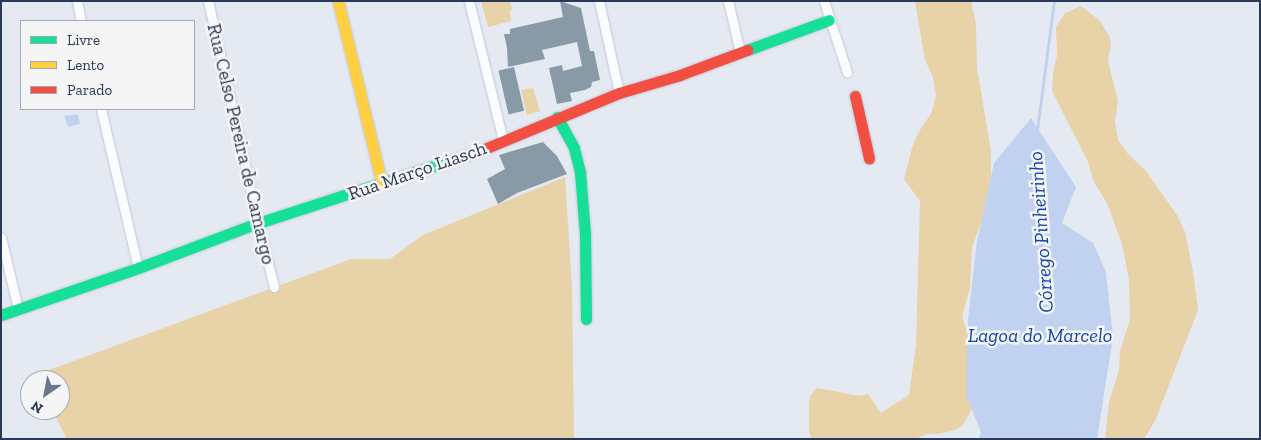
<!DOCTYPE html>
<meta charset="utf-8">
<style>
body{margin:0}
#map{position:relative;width:1261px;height:440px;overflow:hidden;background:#e5e9f2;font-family:"Zilla Slab",serif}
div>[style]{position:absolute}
.green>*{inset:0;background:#e8d2a7}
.water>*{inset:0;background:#c1d2f1}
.stream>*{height:3px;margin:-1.5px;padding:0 1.5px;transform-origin:1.5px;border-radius:1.5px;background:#c1d2f1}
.building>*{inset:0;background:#899aa7;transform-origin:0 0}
.roads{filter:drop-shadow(0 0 1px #c1c9d9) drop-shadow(0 0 1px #c1c9d9)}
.street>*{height:9px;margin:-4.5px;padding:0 4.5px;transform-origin:4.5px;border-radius:4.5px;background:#fbfcfd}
.fast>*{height:11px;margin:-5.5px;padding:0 5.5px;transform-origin:5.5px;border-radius:5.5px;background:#16e098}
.slow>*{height:11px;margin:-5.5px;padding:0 5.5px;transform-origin:5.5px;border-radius:5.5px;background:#ffcf43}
.jam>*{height:11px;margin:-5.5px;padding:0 5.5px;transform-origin:5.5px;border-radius:5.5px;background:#f24e42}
span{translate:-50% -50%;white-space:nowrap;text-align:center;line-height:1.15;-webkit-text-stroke:5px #f5f5f5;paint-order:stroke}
.street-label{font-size:19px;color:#2a3955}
.water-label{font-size:20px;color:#1245b3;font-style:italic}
.frame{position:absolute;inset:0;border:2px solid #2a3955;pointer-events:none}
.legend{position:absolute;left:20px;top:20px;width:175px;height:90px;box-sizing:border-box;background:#f5f5f5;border:1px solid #a4aab5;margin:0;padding:6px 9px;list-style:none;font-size:15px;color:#2a3955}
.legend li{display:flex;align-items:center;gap:10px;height:25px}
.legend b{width:25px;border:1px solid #a4aab5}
.north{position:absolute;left:20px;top:370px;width:50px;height:50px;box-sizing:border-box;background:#f5f5f5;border:1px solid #a4aab5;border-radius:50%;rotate:213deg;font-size:14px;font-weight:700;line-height:20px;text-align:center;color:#2a3955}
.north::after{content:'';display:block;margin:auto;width:18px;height:22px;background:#6b778c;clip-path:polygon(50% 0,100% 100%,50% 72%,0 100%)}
</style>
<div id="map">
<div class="green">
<div style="clip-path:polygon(481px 1px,510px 1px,512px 9px,510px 12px,511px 21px,488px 27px)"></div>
<div style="clip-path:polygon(915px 1px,971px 1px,976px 24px,977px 68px,991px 151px,991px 175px,984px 215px,972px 247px,970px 288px,962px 317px,968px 335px,975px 404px,963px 425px,955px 430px,938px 434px,928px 434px,914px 439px,812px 439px,809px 432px,809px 406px,810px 396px,817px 388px,860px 396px,868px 394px,881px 413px,909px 395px,916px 345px,920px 201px,904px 179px,912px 148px,918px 133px,932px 112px,936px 95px,933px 77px,925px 60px)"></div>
<div style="clip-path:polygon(1081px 6px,1100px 21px,1109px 36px,1111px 44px,1108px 61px,1118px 101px,1115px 122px,1118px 140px,1128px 154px,1145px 170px,1177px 215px,1185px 232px,1193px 272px,1198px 310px,1155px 421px,1144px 439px,1105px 439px,1109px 402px,1119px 370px,1120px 351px,1130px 319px,1129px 280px,1122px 244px,1107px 203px,1094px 182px,1088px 162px,1052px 91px,1053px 73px,1057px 56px,1056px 27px,1065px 13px)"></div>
<div style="clip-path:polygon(533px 88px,540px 111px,527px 115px,521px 90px)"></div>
<div style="clip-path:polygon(565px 177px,572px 285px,574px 439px,67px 439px,52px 410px,60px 410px,60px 380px,36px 380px,33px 376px,351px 259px,390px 259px,423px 235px)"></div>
</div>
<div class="water">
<div style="clip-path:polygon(78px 114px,80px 124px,68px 127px,64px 116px)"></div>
<div style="clip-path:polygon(1031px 118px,1076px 187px,1062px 223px,1093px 243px,1106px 272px,1113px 337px,1097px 439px,979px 439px,981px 432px,966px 395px,968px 320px,977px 241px,994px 163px)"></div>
</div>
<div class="stream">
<div style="left:1037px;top:130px;width:130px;rotate:-82.5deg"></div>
</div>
<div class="building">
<div style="clip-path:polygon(560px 1px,581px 8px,590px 51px,594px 51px,600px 80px,592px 82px,591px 87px,585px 90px,570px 93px,572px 101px,557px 104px,549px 68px,562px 65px,563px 71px,582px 66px,577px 42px,542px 50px,545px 59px,508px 67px,507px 48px,504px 34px,510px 34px,510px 29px,563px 17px)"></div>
<div style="left:514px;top:67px;width:45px;height:16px;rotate:77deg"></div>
<div style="clip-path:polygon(543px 142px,557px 156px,567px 174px,517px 193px,498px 204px,487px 179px,505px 169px,499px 155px)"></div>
</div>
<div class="roads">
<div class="street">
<div style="left:77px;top:1px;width:20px;rotate:79deg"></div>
<div style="left:208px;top:1px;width:228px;rotate:77.3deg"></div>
<div style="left:258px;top:223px;width:66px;rotate:76deg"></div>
<div style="left:469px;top:1px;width:143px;rotate:76.3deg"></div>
<div style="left:599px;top:1px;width:94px;rotate:77.7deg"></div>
<div style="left:728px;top:1px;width:52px;rotate:76.8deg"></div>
<div style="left:824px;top:1px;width:75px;rotate:72.1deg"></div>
<div style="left:101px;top:109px;width:163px;rotate:76.9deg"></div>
<div style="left:1px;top:237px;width:74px;rotate:76.7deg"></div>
</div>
<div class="fast">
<div style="left:747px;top:50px;width:87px;rotate:-20.1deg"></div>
<div style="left:557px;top:117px;width:35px;rotate:61deg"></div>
<div style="left:574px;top:148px;width:25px;rotate:76deg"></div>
<div style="left:580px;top:172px;width:62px;rotate:85.4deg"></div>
<div style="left:585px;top:234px;width:85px;rotate:89.3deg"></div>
<div style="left:1px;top:315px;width:145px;rotate:-18.9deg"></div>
<div style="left:138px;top:268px;width:128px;rotate:-20.6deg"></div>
<div style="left:258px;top:223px;width:230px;rotate:-18deg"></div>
</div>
<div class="slow">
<div style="left:338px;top:1px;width:188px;rotate:76.5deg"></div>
</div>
<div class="jam">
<div style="left:855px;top:96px;width:64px;rotate:77.3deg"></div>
<div style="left:477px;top:152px;width:154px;rotate:-22.6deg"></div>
<div style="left:619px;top:93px;width:64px;rotate:-16.4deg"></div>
<div style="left:680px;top:75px;width:72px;rotate:-20.5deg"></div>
</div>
</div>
<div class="street-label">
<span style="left:241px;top:144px;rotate:77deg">Rua Celso Pereira de Camargo</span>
<span style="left:417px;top:171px;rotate:-19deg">Rua Março Liasch</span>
</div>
<div class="water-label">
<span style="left:1041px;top:232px;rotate:-94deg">Córrego Pinheirinho</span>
<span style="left:1040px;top:335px">Lagoa do Marcelo</span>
</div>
<div class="frame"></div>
<ul class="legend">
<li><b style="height:6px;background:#16e098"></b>Livre</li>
<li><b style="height:6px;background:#ffcf43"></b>Lento</li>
<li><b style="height:6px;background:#f24e42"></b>Parado</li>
</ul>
<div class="north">N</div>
</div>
